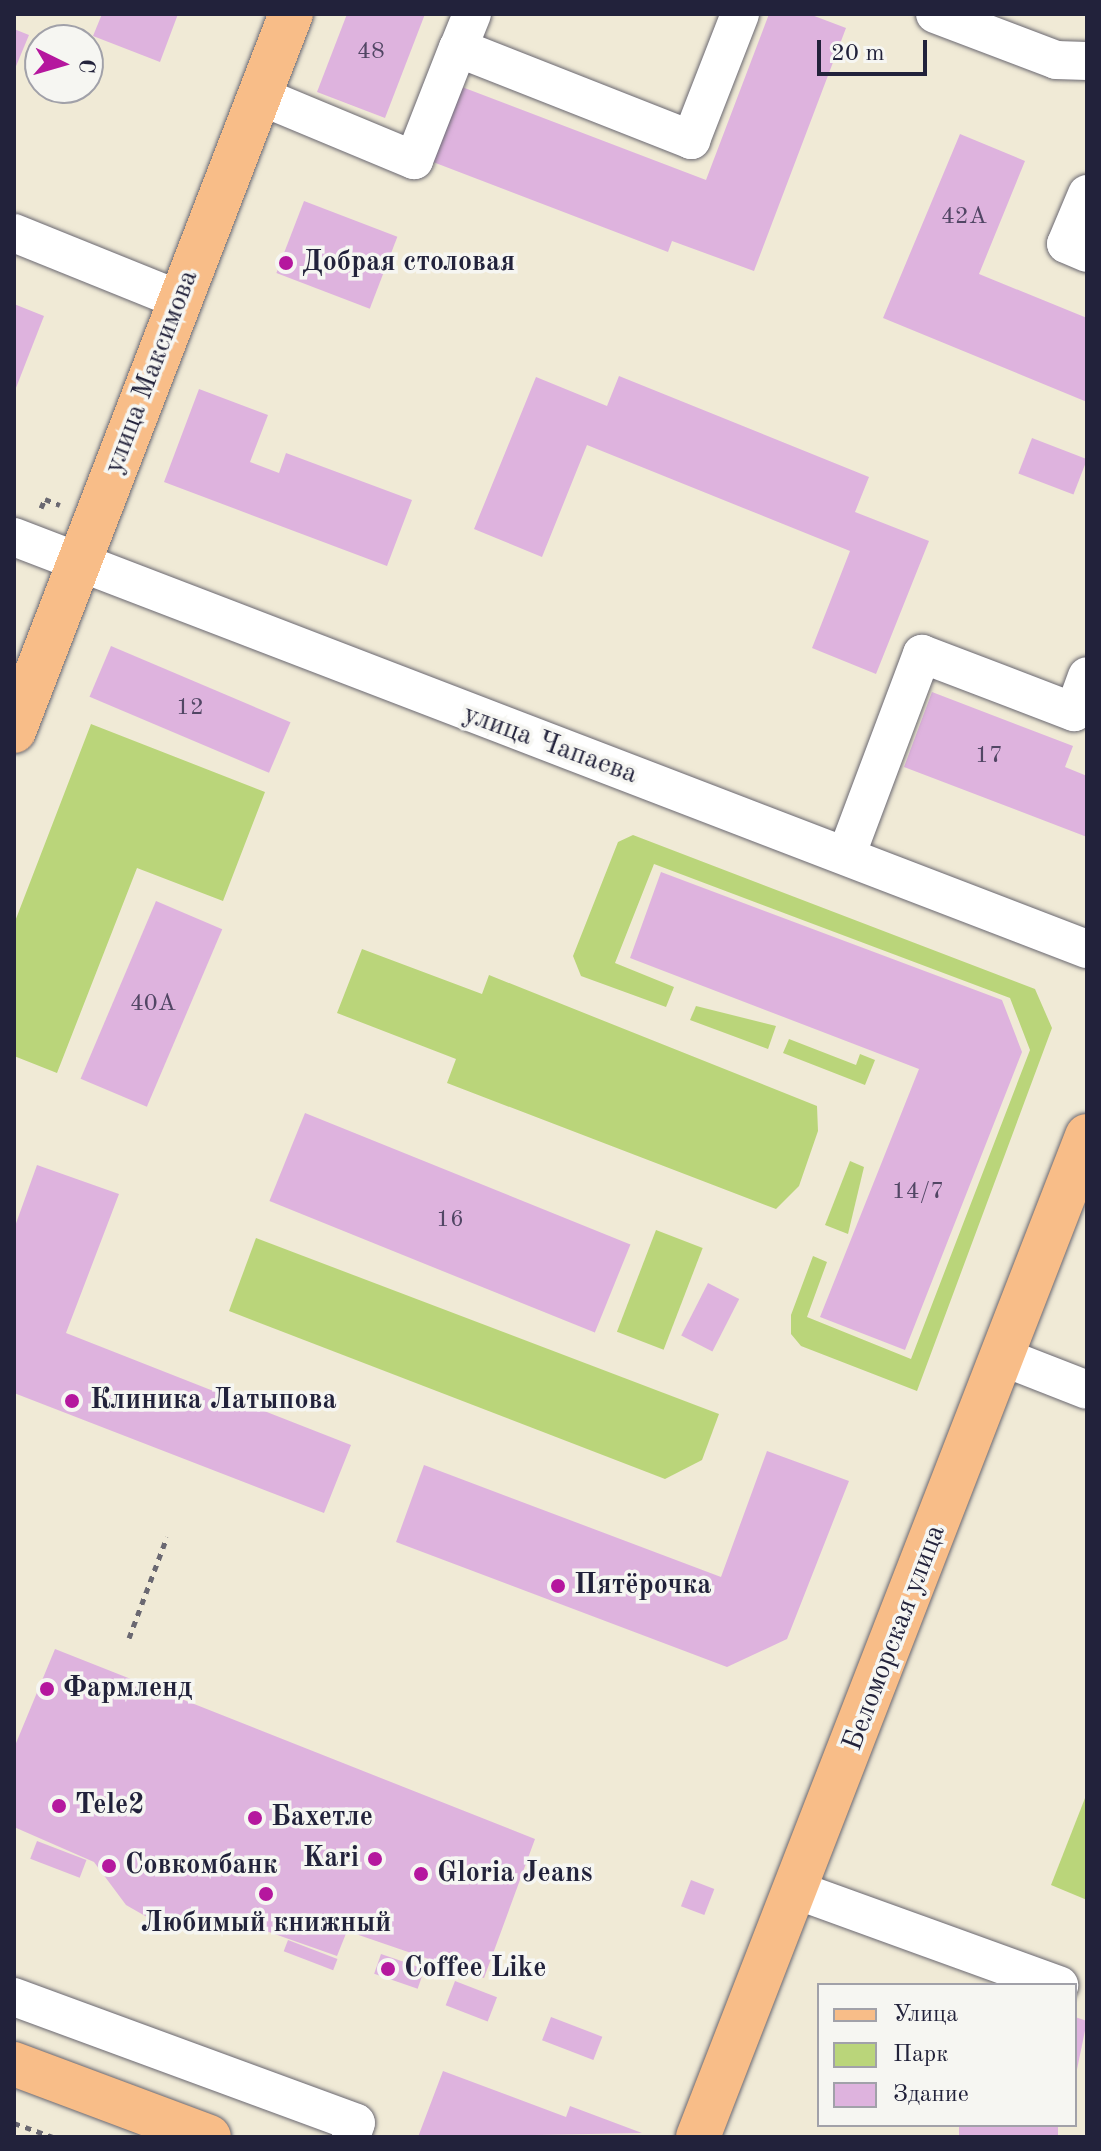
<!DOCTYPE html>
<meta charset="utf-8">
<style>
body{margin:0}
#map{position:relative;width:1101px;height:2151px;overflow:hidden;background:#f0ead6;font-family:"Old Standard TT",serif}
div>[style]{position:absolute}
.green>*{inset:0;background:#bad57a;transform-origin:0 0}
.building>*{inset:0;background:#deb3de;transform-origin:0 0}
.path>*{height:5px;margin-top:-2.5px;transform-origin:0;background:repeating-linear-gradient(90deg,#6a6871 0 6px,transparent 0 12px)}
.roads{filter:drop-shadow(0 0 2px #6a6871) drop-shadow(0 0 2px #6a6871)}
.minor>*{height:38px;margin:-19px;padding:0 19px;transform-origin:19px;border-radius:19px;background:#fff}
.major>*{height:44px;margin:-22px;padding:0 22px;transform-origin:22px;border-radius:22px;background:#f8bd88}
.dots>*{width:22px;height:22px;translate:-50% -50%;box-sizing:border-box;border:4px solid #f6f6f2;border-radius:50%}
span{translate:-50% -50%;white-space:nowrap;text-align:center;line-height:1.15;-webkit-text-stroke:7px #f6f6f2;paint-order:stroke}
.number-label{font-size:24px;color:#514664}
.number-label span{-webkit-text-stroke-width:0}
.poi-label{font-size:28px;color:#22223b;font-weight:700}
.left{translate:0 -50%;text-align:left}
.right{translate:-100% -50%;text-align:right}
.street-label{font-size:28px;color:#22223b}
.frame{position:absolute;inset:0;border:16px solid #22223b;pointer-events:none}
.legend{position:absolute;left:817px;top:1983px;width:260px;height:144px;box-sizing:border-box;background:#f6f6f2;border:2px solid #a1a1a9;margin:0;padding:10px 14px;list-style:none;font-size:24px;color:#22223b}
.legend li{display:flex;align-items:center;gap:16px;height:40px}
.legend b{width:40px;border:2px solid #a1a1a9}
.north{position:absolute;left:24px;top:24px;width:80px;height:80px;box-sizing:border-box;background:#f6f6f2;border:2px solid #a1a1a9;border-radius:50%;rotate:95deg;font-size:22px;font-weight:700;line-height:32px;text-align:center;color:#22223b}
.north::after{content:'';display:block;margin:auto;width:28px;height:36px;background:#b5179e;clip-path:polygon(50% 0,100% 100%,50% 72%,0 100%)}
.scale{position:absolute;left:817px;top:40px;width:110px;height:36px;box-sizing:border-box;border:4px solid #22223b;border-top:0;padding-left:10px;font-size:24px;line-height:28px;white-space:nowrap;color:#22223b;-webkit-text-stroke:6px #f6f6f2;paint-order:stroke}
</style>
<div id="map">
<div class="green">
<div style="clip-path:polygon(91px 724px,265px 792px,223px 901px,137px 868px,57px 1073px,14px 1056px,14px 924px)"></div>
<div style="clip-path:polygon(633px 835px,1035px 989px,1052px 1028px,917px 1391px,801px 1346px,791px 1334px,791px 1315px,813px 1256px,827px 1262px,807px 1317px,911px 1359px,1030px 1050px,1010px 998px,654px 864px,615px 963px,674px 987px,666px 1007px,581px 976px,573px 956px,618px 842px)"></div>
<div style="clip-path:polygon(362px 949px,482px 994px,489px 975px,817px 1106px,818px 1131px,799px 1186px,776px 1209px,447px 1083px,456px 1059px,337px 1013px)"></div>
<div style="clip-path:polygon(696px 1006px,776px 1026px,768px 1049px,690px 1020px)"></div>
<div style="clip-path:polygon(789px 1039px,856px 1065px,860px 1054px,875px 1060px,865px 1085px,783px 1053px)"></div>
<div style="clip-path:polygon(850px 1161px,864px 1167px,848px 1234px,825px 1225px)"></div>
<div style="left:656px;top:1230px;width:50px;height:109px;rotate:21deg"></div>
<div style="clip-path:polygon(256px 1238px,719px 1414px,702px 1460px,665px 1479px,229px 1311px)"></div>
<div style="clip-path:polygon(1087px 1793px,1087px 1900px,1051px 1885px)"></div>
</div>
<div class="building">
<div style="clip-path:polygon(102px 14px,178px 14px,160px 62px,93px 36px)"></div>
<div style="clip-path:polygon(347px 14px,425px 14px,385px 118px,317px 92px)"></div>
<div style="clip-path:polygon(769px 14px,809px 14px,846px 28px,754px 271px,672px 241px,668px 252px,433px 162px,462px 87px,706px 180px)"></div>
<div style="clip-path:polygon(14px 29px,29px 35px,14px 71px)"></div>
<div style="clip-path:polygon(960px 134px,1025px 161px,979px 274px,1087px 318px,1087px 402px,883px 318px)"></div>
<div style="left:304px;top:201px;width:100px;height:77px;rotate:21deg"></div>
<div style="clip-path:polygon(14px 304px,44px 316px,14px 393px)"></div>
<div style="clip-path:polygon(619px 376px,869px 477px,855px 512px,929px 541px,876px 674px,812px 648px,850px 551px,587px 445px,542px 557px,474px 529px,536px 377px,607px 406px)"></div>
<div style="clip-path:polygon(199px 389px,268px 415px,250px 462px,279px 473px,286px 453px,412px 500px,387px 566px,164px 482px)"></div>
<div style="left:1032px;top:438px;width:59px;height:38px;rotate:21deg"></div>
<div style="left:111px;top:646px;width:195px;height:55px;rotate:23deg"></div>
<div style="clip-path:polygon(932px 692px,1073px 746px,1065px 767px,1087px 776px,1087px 837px,904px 767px)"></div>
<div style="clip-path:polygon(661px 872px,1002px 1000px,1022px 1052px,905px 1350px,820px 1317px,919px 1069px,630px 958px)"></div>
<div style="left:156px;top:901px;width:72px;height:193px;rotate:23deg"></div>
<div style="left:305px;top:1113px;width:351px;height:95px;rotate:22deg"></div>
<div style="clip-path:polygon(37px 1165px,119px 1194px,66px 1333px,351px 1445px,324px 1513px,14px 1393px,14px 1229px)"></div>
<div style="left:708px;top:1283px;width:35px;height:59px;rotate:27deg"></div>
<div style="clip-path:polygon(767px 1451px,849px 1481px,787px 1639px,727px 1667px,396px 1542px,424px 1465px,721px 1577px)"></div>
<div style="clip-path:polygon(55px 1649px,535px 1839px,484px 1978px,347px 1931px,337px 1956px,243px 1923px,197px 1931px,154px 1921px,126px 1905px,94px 1862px,14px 1827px,14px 1748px)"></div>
<div style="left:37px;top:1841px;width:53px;height:19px;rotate:21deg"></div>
<div style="left:691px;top:1880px;width:25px;height:28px;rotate:21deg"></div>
<div style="left:288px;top:1940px;width:53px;height:12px;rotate:21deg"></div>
<div style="left:381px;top:1954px;width:46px;height:21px;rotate:19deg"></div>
<div style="left:455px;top:1981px;width:45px;height:26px;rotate:21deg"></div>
<div style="left:551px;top:2017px;width:55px;height:25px;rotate:21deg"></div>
<div style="clip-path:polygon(1075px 2017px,1087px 2021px,1075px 2079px)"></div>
<div style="clip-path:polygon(443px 2071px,566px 2117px,570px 2106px,642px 2133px,418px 2137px)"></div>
<div style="left:959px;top:2125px;width:99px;height:13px"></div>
</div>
<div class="path">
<div style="left:41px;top:508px;width:10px;rotate:-66deg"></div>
<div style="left:45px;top:499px;width:16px;rotate:22deg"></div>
<div style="left:129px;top:1638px;width:108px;rotate:-69.4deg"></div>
<div style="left:14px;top:2123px;width:41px;rotate:19.7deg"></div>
</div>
<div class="roads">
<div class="minor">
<div style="left:472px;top:14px;width:37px;rotate:112deg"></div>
<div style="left:458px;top:48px;width:251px;rotate:21.5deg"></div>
<div style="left:691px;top:140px;width:135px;rotate:-68.7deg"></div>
<div style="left:935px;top:14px;width:129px;rotate:20.8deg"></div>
<div style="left:1056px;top:60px;width:31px;rotate:2deg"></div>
<div style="left:260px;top:96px;width:167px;rotate:22.6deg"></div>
<div style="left:414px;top:160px;width:120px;rotate:-68.6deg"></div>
<div style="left:1087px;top:194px;width:54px;rotate:112.8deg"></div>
<div style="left:1066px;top:244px;width:23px;rotate:23deg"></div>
<div style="left:14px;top:233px;width:179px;rotate:22deg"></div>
<div style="left:14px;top:537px;width:1149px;rotate:21.01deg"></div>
<div style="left:846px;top:856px;width:216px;rotate:-69.4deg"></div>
<div style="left:922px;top:654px;width:163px;rotate:20.9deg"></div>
<div style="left:1074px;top:712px;width:38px;rotate:-70deg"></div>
<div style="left:1003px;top:1357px;width:90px;rotate:21.4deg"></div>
<div style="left:796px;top:1890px;width:280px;rotate:19.9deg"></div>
<div style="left:14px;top:1997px;width:364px;rotate:20.2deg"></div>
<div style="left:356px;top:2123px;width:15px;rotate:110deg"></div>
</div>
<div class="major">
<div style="left:14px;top:731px;width:769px;rotate:-68.88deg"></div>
<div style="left:14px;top:2064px;width:208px;rotate:20.5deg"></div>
<div style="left:698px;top:2137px;width:1074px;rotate:-68.76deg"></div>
</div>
</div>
<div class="dots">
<div style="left:286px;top:263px;background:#b5179e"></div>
<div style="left:72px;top:1401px;background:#b5179e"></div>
<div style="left:558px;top:1586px;background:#b5179e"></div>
<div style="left:47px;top:1689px;background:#b5179e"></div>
<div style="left:59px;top:1806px;background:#b5179e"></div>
<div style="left:255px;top:1818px;background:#b5179e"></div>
<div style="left:375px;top:1859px;background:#b5179e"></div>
<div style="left:109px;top:1866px;background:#b5179e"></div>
<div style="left:421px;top:1874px;background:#b5179e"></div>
<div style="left:266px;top:1894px;background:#b5179e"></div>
<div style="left:388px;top:1969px;background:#b5179e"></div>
</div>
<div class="number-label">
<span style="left:371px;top:53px">48</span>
<span style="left:964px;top:218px">42А</span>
<span style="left:190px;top:709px">12</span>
<span style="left:989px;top:757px">17</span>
<span style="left:153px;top:1005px">40А</span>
<span style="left:918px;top:1193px">14/7</span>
<span style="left:450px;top:1221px">16</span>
</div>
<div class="poi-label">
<span class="left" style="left:302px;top:263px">Добрая столовая</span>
<span class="left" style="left:90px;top:1401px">Клиника Латыпова</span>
<span class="left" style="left:574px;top:1586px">Пятёрочка</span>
<span class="left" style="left:63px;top:1689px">Фармленд</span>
<span class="left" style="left:75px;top:1806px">Tele2</span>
<span class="left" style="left:271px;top:1818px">Бахетле</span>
<span class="right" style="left:359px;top:1859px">Kari</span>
<span class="left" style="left:125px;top:1866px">Совкомбанк</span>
<span class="left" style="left:437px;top:1874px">Gloria Jeans</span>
<span style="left:266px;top:1924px">Любимый книжный</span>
<span class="left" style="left:404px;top:1969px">Coffee Like</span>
</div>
<div class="street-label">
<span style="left:152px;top:372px;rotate:-69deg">улица Максимова</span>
<span style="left:550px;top:745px;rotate:20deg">улица Чапаева</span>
<span style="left:895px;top:1638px;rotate:-69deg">Беломорская улица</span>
</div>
<div class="frame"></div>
<ul class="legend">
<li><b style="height:10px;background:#f8bd88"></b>Улица</li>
<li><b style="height:22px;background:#bad57a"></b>Парк</li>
<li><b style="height:22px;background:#deb3de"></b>Здание</li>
</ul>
<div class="north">С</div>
<div class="scale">20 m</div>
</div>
